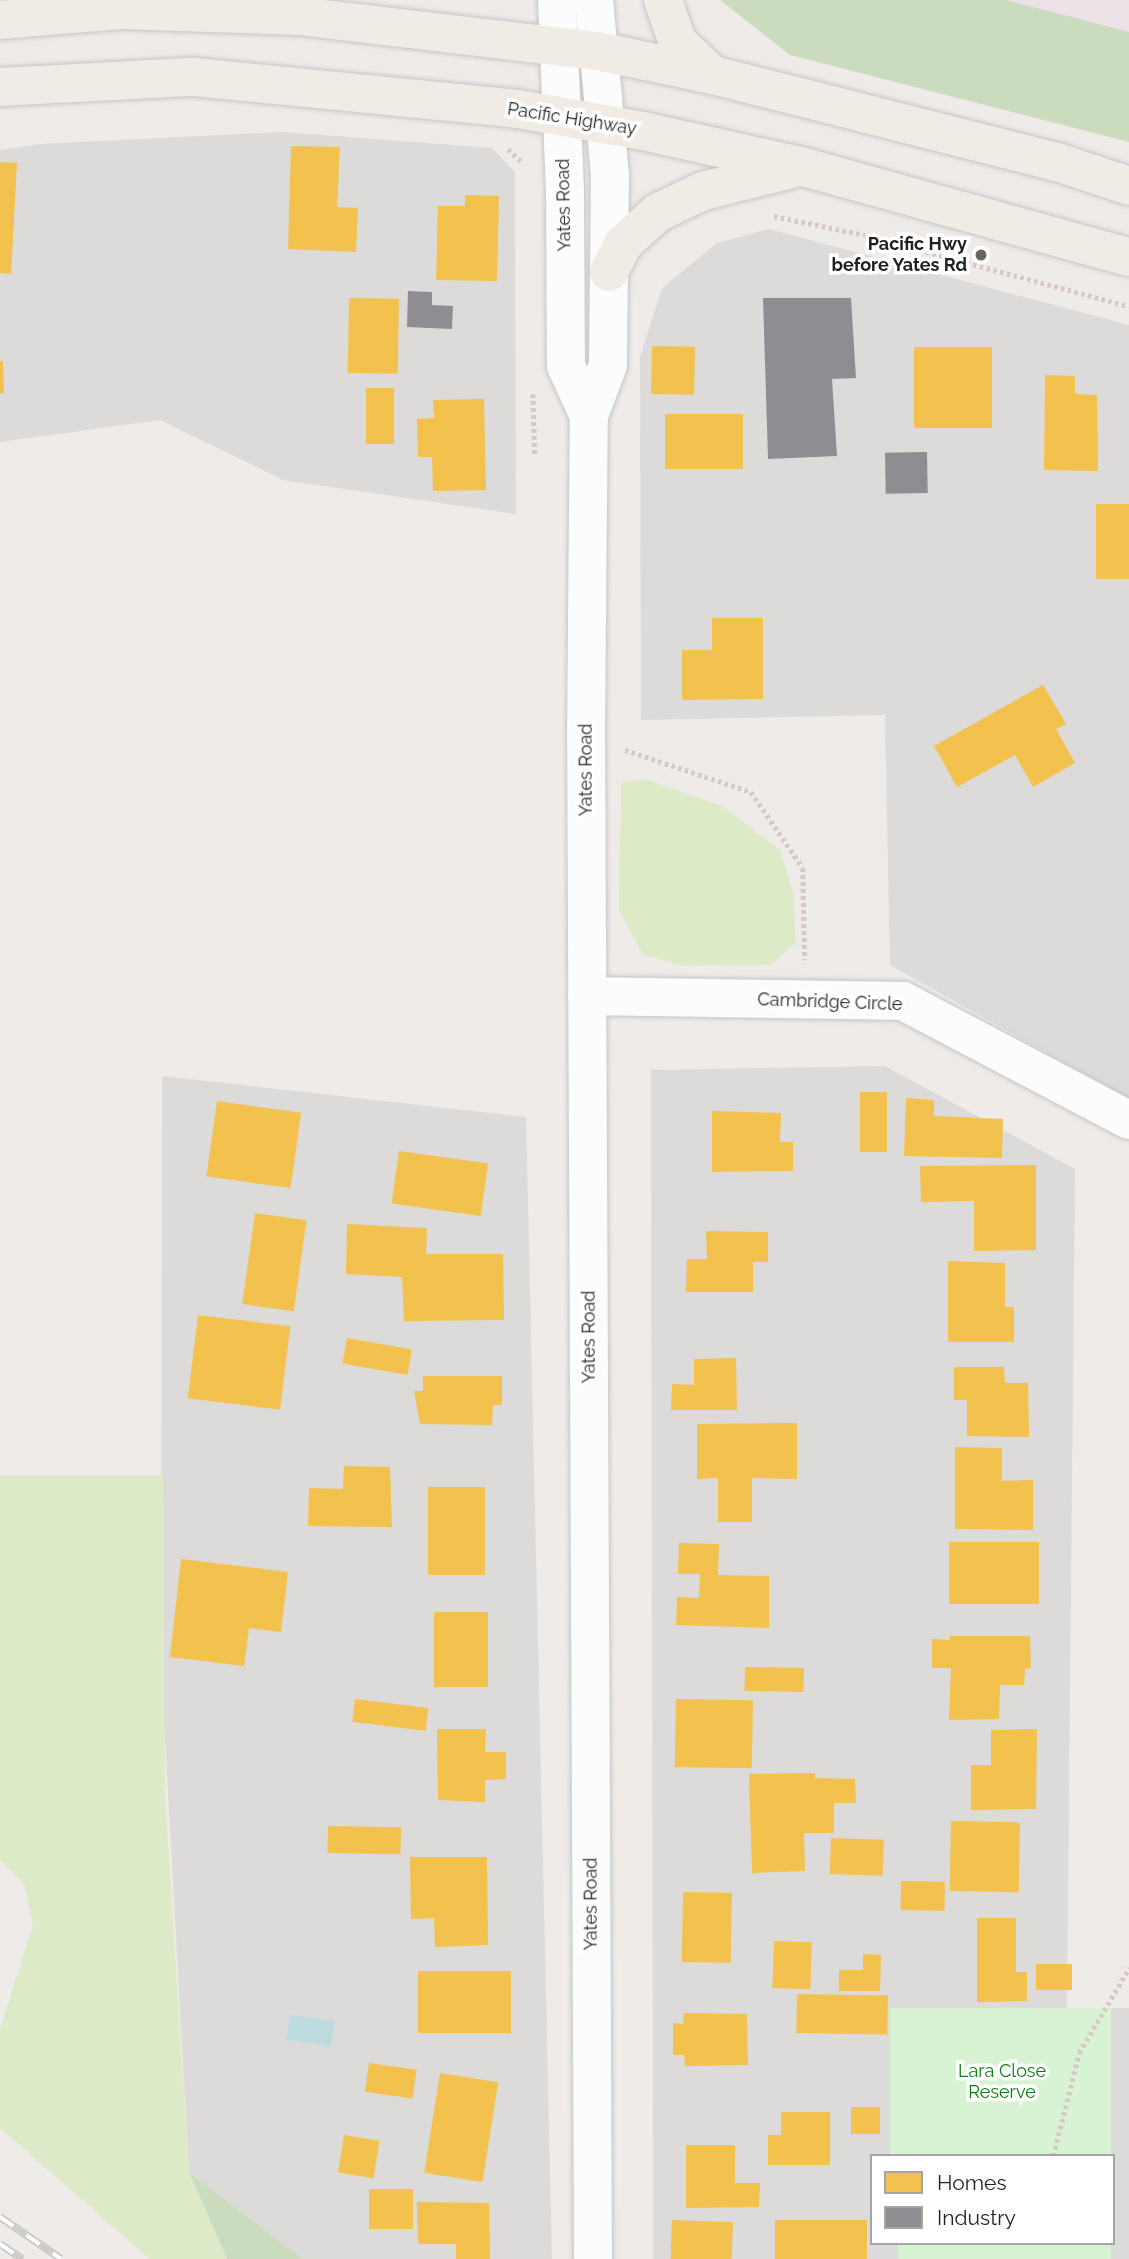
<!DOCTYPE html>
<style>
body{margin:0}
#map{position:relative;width:1129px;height:2259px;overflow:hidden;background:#eeebe8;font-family:Raleway,sans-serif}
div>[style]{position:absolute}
.residential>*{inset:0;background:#dddbd9;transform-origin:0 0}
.industrial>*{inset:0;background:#ebe1e7}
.grass>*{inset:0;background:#ddeac7}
.forest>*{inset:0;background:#cbdcbe}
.park>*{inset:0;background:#d7f3d4;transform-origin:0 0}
.water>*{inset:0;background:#bcdce0;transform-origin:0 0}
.homes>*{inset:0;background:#f2c14e;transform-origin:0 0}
.industry>*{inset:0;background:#8d8d92;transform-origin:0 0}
.path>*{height:4.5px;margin-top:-2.25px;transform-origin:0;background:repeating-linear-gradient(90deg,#d7c8c7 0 3.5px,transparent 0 7px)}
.roads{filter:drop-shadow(0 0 2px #c6c5c4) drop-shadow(0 0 2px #c6c5c4)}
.minor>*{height:38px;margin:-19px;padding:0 19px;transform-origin:19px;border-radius:19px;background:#fcfcfc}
.major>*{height:38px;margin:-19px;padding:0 19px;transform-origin:19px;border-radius:19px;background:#f1ebe5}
.rail>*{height:8px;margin-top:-4px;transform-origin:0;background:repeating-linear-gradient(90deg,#fff 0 16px,#cbcbca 0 32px);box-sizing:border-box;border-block:2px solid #cbcbca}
.dots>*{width:19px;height:19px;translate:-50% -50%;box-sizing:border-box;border:4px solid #fff;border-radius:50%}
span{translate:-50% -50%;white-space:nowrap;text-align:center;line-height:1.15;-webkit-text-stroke:7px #fff;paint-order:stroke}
.street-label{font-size:18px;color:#1f1f1f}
.poi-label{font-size:18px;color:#1f1f1f;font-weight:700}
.right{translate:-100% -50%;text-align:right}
.park-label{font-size:18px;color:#0c7e0d}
.legend{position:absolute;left:870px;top:2154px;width:245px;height:91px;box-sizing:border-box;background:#fff;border:2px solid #a5a5a5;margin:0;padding:9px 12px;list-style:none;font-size:21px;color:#1f1f1f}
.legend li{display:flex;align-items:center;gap:14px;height:35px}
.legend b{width:35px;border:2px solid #a5a5a5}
</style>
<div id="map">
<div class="residential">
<div style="clip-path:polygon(283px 132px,492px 148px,515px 172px,516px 514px,283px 480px,160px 420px,0 442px,0 150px,40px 144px)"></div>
<div style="clip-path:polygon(769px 229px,1129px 325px,1129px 1099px,890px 965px,885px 715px,641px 720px,640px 357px,662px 288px,717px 243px)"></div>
<div style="clip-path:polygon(885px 1066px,1075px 1169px,1067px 2008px,890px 2008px,895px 2156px,872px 2156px,872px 2243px,898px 2243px,899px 2259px,653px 2259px,651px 1070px)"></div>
<div style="clip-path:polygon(162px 1076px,526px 1117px,552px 2259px,303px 2259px,189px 2172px,161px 1666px)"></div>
<div style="left:1111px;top:2008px;width:18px;height:251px"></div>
</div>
<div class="industrial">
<div style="clip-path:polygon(1006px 0,1129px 0,1129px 32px)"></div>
</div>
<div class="grass">
<div style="clip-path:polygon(645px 779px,722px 806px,780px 850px,793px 893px,796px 943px,770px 965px,683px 966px,643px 955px,619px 910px,621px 783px)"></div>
<div style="clip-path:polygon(0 1475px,163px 1475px,165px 1791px,189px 2172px,227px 2259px,150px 2259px,0 2128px,0 2029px,33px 1925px,24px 1884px,0 1860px)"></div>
</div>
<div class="forest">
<div style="clip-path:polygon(720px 0,1006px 0,1129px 32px,1129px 142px,790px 55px)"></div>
<div style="clip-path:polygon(189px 2172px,303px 2259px,227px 2259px)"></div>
</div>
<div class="park">
<div style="left:890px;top:2008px;width:221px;height:148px"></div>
<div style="left:898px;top:2243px;width:213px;height:16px"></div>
</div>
<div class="water">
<div style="left:290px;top:2015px;width:45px;height:25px;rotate:8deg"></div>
</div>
<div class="homes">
<div style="clip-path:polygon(291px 146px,340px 147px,337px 207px,358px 208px,356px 252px,288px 249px)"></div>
<div style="left:0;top:162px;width:17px;height:111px;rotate:3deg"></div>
<div style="clip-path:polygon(465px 195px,499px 196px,497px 281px,436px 280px,438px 206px,465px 206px)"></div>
<div style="left:349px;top:298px;width:50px;height:75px;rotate:1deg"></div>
<div style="left:652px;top:346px;width:43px;height:48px;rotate:1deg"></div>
<div style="left:914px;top:347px;width:78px;height:81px"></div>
<div style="clip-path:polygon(0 361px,3px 361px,4px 393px,0 393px)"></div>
<div style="clip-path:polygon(1045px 375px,1075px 376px,1075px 394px,1097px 395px,1098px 471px,1044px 470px)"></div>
<div style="left:366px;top:388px;width:28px;height:56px"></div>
<div style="clip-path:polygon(484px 399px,486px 490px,433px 491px,432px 457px,418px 457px,417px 419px,434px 418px,433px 400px)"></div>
<div style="left:665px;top:414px;width:78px;height:55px"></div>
<div style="left:1096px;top:504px;width:33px;height:75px"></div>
<div style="clip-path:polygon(712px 618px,763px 618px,763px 699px,682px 700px,682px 650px,712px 650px)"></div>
<div style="clip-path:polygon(1043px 685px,1066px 724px,1056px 729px,1075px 763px,1033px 787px,1015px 755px,957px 787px,934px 746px)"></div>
<div style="left:860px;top:1092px;width:27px;height:60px"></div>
<div style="clip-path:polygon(906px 1098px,934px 1100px,934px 1116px,1003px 1119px,1002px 1158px,904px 1156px)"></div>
<div style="left:217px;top:1101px;width:85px;height:76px;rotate:8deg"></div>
<div style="clip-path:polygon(712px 1111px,781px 1113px,780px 1142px,793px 1142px,793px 1171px,712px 1172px)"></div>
<div style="left:399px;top:1151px;width:90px;height:53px;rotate:8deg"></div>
<div style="clip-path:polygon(1036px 1165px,1036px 1250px,974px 1251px,974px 1201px,921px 1202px,920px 1166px)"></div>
<div style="left:255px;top:1213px;width:52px;height:92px;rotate:8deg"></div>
<div style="clip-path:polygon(347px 1224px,427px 1228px,426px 1254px,503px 1254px,504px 1320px,404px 1321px,402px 1277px,346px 1274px)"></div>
<div style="clip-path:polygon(706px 1231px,768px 1232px,768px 1262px,753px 1262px,753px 1292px,686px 1292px,687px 1259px,707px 1259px)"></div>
<div style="clip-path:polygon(948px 1261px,1005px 1263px,1005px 1307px,1014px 1307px,1014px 1342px,948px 1342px)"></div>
<div style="left:198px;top:1315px;width:93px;height:84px;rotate:7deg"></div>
<div style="left:347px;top:1338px;width:66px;height:26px;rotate:10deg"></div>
<div style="clip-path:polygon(736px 1358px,737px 1410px,671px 1410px,672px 1384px,694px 1385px,694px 1359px)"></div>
<div style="clip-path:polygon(954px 1367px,1004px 1367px,1005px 1383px,1028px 1383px,1029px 1437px,967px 1436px,967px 1400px,954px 1400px)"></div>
<div style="clip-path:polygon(423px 1376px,502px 1376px,502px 1405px,493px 1405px,492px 1425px,420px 1424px,414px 1391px,423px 1391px)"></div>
<div style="clip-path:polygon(797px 1423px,797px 1479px,752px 1478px,752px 1522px,718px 1522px,718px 1478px,697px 1479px,697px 1424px)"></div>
<div style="clip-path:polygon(955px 1447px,1002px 1448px,1002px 1481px,1033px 1480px,1033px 1530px,955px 1529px)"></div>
<div style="clip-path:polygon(344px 1466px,390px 1467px,392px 1527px,308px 1526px,309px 1488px,343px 1489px)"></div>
<div style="left:428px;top:1487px;width:57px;height:88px"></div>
<div style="left:949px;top:1542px;width:90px;height:62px"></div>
<div style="clip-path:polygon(679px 1543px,719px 1544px,718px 1575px,769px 1576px,769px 1628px,676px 1625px,677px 1597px,699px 1598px,700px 1574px,678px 1574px)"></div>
<div style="clip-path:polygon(181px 1559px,288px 1572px,281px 1632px,249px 1628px,244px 1666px,170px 1657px)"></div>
<div style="left:488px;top:1612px;width:75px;height:54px;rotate:90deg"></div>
<div style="clip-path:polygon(950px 1636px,1030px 1636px,1031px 1668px,1025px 1669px,1024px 1685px,1000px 1685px,999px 1719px,949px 1720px,951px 1668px,932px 1668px,932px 1639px,950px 1640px)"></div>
<div style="left:745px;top:1667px;width:59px;height:24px;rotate:1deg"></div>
<div style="left:355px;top:1699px;width:74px;height:23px;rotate:7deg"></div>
<div style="left:676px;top:1699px;width:77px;height:68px;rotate:1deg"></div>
<div style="clip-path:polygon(437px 1729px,486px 1729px,485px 1752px,506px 1752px,506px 1779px,485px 1780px,485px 1802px,438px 1800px)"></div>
<div style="clip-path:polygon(1037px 1729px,1036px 1809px,971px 1810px,971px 1765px,991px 1765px,991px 1730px)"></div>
<div style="clip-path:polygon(815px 1773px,815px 1778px,855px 1779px,856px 1803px,834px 1803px,834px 1833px,804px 1833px,805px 1871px,752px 1873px,749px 1774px)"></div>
<div style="left:951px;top:1821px;width:69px;height:70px;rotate:1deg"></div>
<div style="left:328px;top:1826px;width:73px;height:27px;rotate:1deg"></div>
<div style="left:831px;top:1838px;width:53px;height:36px;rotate:2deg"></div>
<div style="clip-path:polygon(410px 1857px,487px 1857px,488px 1945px,435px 1947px,434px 1918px,411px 1919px)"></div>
<div style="left:901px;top:1881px;width:44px;height:29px;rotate:1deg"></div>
<div style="left:683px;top:1892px;width:49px;height:70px;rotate:1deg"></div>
<div style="clip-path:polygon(977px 1918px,1016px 1918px,1016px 1972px,1027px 1972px,1027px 2001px,977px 2002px)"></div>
<div style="left:774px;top:1941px;width:38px;height:47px;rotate:2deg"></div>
<div style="clip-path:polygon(863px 1954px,881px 1955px,880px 1991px,839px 1991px,839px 1970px,863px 1970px)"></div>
<div style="left:1036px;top:1964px;width:36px;height:26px"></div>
<div style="left:418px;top:1971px;width:93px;height:62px"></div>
<div style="left:797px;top:1994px;width:91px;height:39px;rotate:1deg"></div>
<div style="clip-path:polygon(684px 2013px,747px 2014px,748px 2065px,685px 2066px,684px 2055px,673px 2055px,673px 2023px,683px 2024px)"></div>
<div style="left:369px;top:2063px;width:48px;height:29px;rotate:8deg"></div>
<div style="left:440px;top:2073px;width:59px;height:101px;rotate:9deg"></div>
<div style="left:880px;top:2107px;width:27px;height:29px;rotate:90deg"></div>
<div style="clip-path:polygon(781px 2112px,830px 2112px,830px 2165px,768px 2165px,768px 2135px,781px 2135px)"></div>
<div style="left:344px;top:2135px;width:36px;height:38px;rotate:9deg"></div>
<div style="clip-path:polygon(686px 2145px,735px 2145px,735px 2183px,760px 2183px,759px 2207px,686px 2208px)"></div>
<div style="left:413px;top:2189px;width:40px;height:44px;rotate:90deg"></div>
<div style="clip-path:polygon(417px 2202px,489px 2203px,490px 2259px,456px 2259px,456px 2244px,418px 2244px)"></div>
<div style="left:672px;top:2220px;width:61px;height:39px;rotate:2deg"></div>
<div style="left:867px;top:2220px;width:39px;height:92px;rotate:90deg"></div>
</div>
<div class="industry">
<div style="clip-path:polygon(408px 291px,432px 292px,432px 305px,453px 306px,452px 329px,407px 327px)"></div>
<div style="clip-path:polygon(763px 298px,851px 298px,856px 378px,832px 379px,837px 456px,768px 459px)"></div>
<div style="left:927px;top:452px;width:41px;height:42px;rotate:89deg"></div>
</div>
<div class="path">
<div style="left:508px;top:149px;width:19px;rotate:43deg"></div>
<div style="left:774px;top:216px;width:93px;rotate:11.8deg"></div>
<div style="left:865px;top:235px;width:273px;rotate:15.1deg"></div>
<div style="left:533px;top:394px;width:62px;rotate:88.2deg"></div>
<div style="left:625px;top:750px;width:133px;rotate:18.4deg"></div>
<div style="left:751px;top:792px;width:92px;rotate:55.6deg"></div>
<div style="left:803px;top:868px;width:92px;rotate:88.8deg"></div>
<div style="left:1053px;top:2156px;width:106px;rotate:-75.8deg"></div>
<div style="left:1079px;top:2053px;width:99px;rotate:-59.5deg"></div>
</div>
<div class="roads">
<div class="minor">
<div style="left:557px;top:0;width:192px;rotate:87.6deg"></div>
<div style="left:565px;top:192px;width:174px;rotate:89.7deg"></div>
<div style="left:566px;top:366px;width:55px;rotate:65.3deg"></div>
<div style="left:587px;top:996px;width:316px;rotate:0.9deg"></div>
<div style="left:903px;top:1001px;width:255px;rotate:27.8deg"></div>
<div style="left:593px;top:2259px;width:1522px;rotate:-90.26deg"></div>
<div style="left:586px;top:737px;width:321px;rotate:-89.5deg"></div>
<div style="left:589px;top:416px;width:54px;rotate:-69.6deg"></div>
<div style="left:608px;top:365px;width:190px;rotate:-89.4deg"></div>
<div style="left:610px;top:175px;width:176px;rotate:-95.2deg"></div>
</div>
<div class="major">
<div style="left:663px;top:0;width:43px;rotate:71.1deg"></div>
<div style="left:677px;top:41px;width:49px;rotate:44.2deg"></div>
<div style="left:0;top:20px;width:121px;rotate:-4.7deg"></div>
<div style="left:121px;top:10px;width:178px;rotate:1.9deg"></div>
<div style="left:299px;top:16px;width:301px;rotate:6.7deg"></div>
<div style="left:598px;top:51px;width:117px;rotate:11.8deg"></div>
<div style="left:713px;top:75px;width:355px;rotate:14.2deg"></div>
<div style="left:1057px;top:162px;width:76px;rotate:18.4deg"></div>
<div style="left:0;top:87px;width:194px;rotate:-3deg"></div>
<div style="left:194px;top:77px;width:326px;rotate:5.6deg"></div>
<div style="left:518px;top:109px;width:127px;rotate:10deg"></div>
<div style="left:643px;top:131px;width:161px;rotate:12.6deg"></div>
<div style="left:800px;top:166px;width:341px;rotate:15.5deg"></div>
<div style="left:609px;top:272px;width:31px;rotate:-63deg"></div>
<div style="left:623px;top:244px;width:46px;rotate:-42.4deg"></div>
<div style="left:657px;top:213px;width:51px;rotate:-25.6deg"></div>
<div style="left:703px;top:191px;width:92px;rotate:-13.9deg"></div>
</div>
</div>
<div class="rail">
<div style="left:0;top:2217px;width:74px;rotate:34.5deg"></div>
<div style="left:0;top:2244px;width:27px;rotate:34deg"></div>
</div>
<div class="dots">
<div style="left:981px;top:255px;background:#676665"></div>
</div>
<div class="street-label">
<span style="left:572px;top:119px;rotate:9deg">Pacific Highway</span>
<span style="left:564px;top:205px;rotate:-91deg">Yates Road</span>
<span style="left:586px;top:770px;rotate:-90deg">Yates Road</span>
<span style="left:830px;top:1002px;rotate:2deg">Cambridge Circle</span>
<span style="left:589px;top:1337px;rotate:-90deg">Yates Road</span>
<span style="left:591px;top:1904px;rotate:-90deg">Yates Road</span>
</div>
<div class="poi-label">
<span class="right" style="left:967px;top:255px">Pacific Hwy<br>before Yates Rd</span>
</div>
<div class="park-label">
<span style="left:1002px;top:2082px">Lara Close<br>Reserve</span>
</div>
<ul class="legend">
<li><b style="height:19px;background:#f2c14e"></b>Homes</li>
<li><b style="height:19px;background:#8d8d92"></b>Industry</li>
</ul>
</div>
